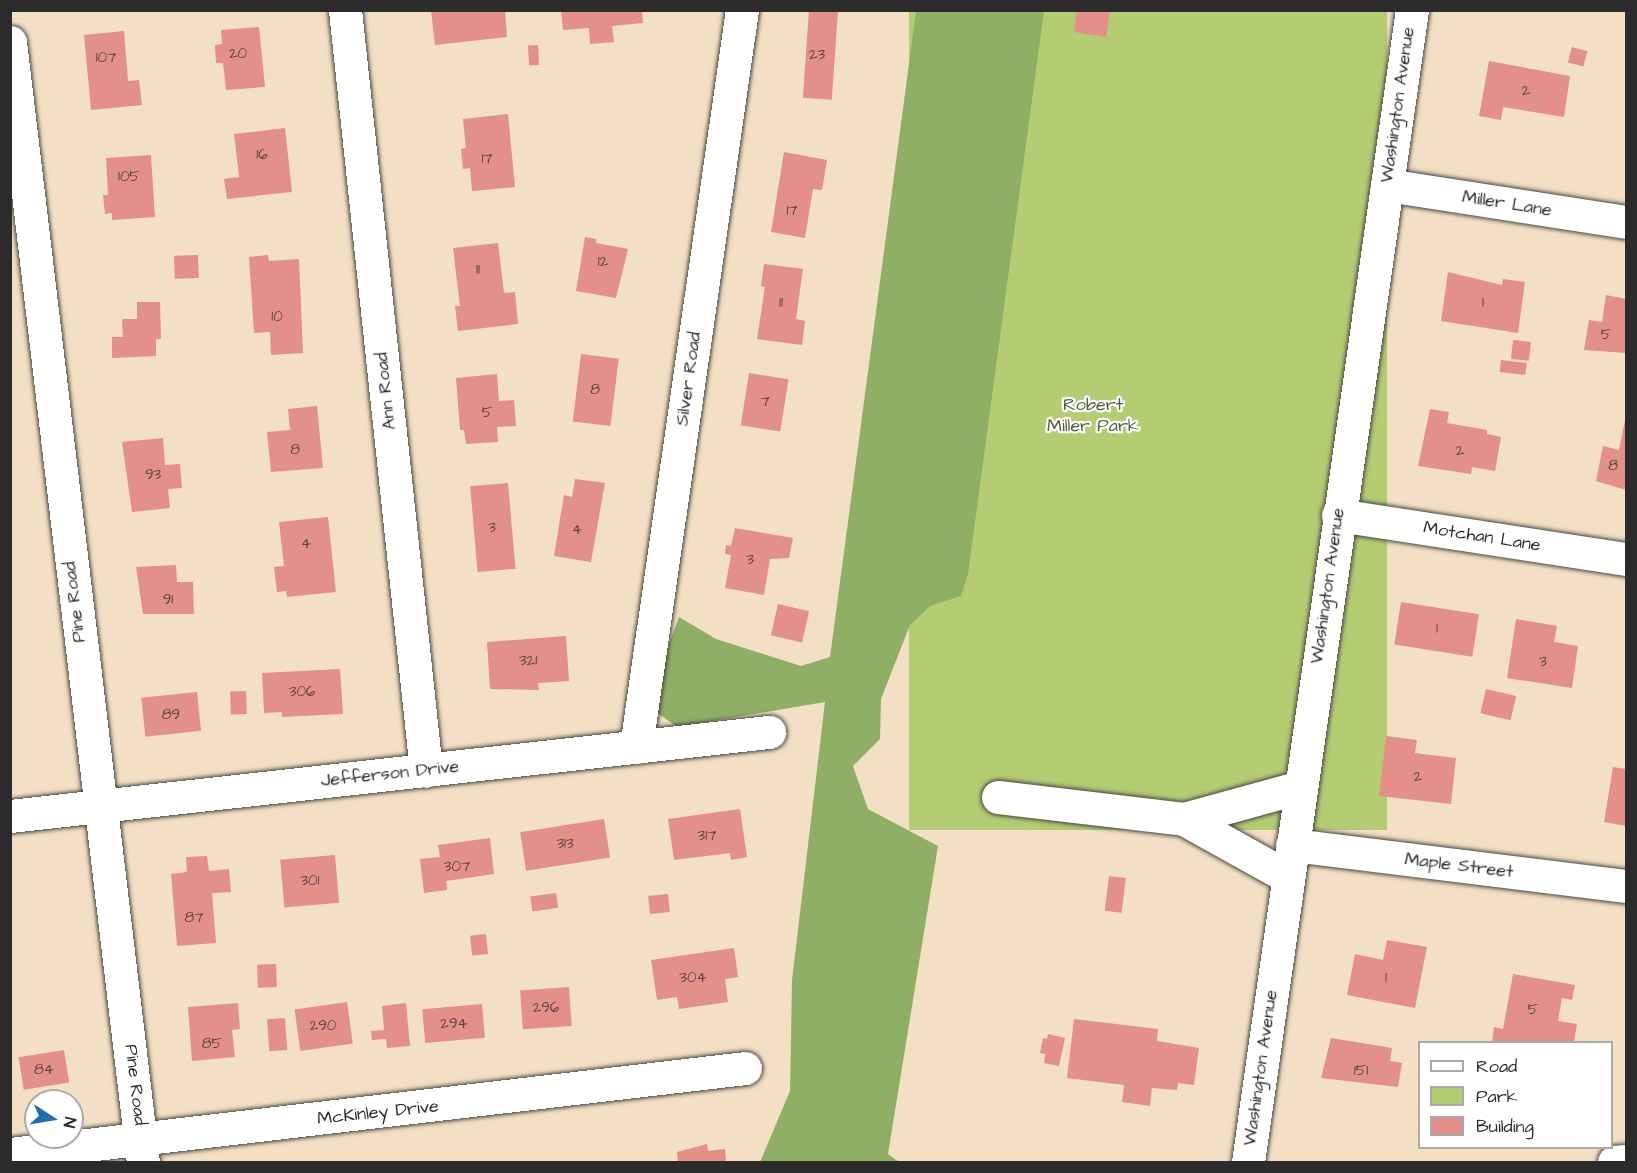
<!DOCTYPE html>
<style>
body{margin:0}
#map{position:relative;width:1637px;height:1173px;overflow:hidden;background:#f3e0c4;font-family:"Architects Daughter",sans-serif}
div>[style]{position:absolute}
.green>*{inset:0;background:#b4cd72;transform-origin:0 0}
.forest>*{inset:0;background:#8fb064}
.building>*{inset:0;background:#e38f8a;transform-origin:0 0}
.roads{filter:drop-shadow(0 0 2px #494642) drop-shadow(0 0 2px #494642)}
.minor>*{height:33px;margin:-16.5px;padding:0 16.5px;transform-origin:16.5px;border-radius:16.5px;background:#fff}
span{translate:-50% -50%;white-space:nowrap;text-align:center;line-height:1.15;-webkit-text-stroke:4.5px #fff;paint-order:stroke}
.number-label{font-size:15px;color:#594443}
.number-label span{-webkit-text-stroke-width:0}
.street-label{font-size:18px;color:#2b2b2b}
.park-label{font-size:18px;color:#545c40}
.frame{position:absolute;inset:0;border:12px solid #2b2b2b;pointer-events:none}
.legend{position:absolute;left:1418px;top:1041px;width:195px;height:108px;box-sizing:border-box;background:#fff;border:2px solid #aaa;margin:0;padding:8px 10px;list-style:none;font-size:18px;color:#2b2b2b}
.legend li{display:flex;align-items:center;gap:12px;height:30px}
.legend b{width:30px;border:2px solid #aaa}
.north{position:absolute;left:24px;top:1089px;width:60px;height:60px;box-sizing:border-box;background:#fff;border:2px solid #aaa;border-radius:50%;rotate:102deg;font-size:16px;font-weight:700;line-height:24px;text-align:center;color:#2b2b2b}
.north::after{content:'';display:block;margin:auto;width:21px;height:27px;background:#1f6fb2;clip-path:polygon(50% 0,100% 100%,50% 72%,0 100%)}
</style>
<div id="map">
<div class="green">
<div style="left:909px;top:11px;width:478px;height:819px"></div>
</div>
<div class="forest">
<div style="clip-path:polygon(916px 11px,1044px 11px,968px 574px,961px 596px,930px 606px,910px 625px,881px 699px,880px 739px,853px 766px,868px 809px,938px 846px,888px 1154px,899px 1162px,760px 1162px,790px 1091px,792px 980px,825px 702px,677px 727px,656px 712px,668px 647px,679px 617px,716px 639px,801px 666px,830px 657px)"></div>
</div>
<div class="building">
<div style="clip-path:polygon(431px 10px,505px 10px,507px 37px,435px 45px)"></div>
<div style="clip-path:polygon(561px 10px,642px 10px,643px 23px,612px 26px,614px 42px,590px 44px,589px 28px,563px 30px)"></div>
<div style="left:809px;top:10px;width:29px;height:88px;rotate:4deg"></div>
<div style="clip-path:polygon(1077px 10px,1110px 11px,1106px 37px,1074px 32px)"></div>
<div style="clip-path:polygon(259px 27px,265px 87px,226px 90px,223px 63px,216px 63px,215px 45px,222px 44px,221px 30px)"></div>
<div style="clip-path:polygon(124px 31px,128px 81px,139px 80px,142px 105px,91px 110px,84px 35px)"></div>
<div style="left:538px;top:45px;width:20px;height:10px;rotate:87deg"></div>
<div style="left:1572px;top:47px;width:16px;height:16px;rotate:15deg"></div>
<div style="clip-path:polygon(1489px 61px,1570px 76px,1564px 117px,1503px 107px,1501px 120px,1479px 116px)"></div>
<div style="clip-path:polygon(508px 114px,515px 187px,472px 191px,470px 168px,463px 169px,461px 149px,466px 148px,463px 119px)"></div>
<div style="clip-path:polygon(285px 128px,292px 192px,227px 199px,224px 179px,239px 177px,234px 134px)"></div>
<div style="clip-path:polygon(784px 152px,827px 160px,822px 190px,813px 189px,805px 238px,771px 232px)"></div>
<div style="clip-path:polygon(151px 155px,155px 217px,112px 220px,112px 213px,105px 214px,103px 195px,108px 195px,106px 158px)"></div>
<div style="clip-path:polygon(585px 237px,596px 239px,596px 243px,628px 249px,616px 298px,576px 291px)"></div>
<div style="clip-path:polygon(498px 243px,504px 293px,515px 292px,518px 324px,458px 331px,455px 306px,460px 306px,453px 248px)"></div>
<div style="left:198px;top:255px;width:23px;height:24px;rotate:88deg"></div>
<div style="clip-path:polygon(268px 255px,269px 261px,299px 259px,303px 353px,271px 355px,270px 332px,254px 333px,249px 257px)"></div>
<div style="clip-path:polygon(764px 264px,803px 269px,796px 319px,805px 321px,802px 345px,757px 339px,765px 287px,761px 286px)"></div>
<div style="clip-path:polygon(1448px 272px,1502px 285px,1503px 279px,1525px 282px,1518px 333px,1441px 321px)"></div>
<div style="clip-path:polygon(1606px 295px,1626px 299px,1626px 353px,1584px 350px,1589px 320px,1602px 322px)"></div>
<div style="clip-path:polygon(137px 302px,160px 302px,161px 339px,156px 339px,156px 356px,112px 358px,112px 337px,123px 337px,122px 319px,137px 319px)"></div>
<div style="left:1513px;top:340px;width:18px;height:19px;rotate:6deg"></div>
<div style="left:581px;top:354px;width:38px;height:68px;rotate:7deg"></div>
<div style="left:1501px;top:360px;width:26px;height:12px;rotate:7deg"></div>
<div style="left:749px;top:373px;width:40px;height:53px;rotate:9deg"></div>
<div style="clip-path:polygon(497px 374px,499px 401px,514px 400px,516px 426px,497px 427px,498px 442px,466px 444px,464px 430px,460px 430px,456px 378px)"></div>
<div style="clip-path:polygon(317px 406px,323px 468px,271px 472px,267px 432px,290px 430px,288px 409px)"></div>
<div style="clip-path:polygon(1430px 409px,1449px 412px,1447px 423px,1487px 430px,1487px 434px,1501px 437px,1495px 471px,1472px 467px,1471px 474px,1418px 466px)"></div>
<div style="clip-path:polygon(1625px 420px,1626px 420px,1626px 490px,1596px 481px,1603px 446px,1619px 450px)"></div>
<div style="clip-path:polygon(163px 438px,165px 465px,180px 464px,182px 488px,168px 489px,170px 508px,132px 512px,122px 442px)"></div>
<div style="clip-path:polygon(575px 479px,605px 483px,591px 562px,554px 556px,564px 495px,572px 497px)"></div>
<div style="left:508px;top:483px;width:86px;height:38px;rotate:85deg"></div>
<div style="clip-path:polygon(328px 517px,336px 592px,287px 597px,286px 591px,277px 592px,274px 567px,284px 566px,279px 522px)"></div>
<div style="clip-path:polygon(735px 528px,793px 538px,789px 558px,770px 559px,764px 595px,725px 588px,731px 555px,725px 554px,726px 545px,731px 546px)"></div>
<div style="clip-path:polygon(176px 565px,177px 582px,193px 582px,194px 614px,143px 614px,136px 567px)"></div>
<div style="left:1401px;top:602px;width:79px;height:43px;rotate:9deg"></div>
<div style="left:778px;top:604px;width:32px;height:32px;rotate:13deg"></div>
<div style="clip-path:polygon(1516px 619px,1557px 626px,1554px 642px,1578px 646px,1572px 688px,1507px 678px)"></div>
<div style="clip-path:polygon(566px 636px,569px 681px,538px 683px,539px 690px,490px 689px,487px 642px)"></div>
<div style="clip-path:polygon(340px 669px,343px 714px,282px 717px,282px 712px,264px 713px,262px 673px)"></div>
<div style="left:1486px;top:689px;width:31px;height:25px;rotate:13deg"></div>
<div style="left:246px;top:691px;width:23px;height:16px;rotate:88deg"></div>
<div style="left:197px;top:692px;width:39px;height:56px;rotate:84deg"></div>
<div style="clip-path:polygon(1386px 736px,1417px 740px,1415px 753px,1456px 758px,1451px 804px,1379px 796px)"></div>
<div style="clip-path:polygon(1613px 767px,1626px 769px,1626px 826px,1604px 822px)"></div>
<div style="clip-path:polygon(740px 809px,747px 857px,731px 860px,730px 853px,674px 860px,668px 819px)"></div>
<div style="left:604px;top:819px;width:39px;height:85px;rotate:81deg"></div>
<div style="clip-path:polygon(490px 838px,494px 874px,446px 881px,447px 890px,424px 893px,420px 859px,440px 857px,438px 845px)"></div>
<div style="left:335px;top:855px;width:48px;height:55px;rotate:85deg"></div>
<div style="clip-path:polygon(207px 856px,209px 871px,229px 869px,231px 892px,212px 893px,216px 943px,177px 946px,171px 874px,187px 872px,186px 857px)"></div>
<div style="left:1109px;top:876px;width:17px;height:35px;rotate:7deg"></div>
<div style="left:556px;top:893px;width:15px;height:26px;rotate:82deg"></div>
<div style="left:668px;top:894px;width:18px;height:20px;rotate:84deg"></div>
<div style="left:486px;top:934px;width:20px;height:16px;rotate:84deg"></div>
<div style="clip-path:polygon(1387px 940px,1427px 947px,1415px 1008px,1347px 995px,1355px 954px,1383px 960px)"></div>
<div style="clip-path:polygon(734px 948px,738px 977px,725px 979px,728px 1002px,679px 1009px,677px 997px,657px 1000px,651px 960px)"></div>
<div style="left:276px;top:964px;width:23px;height:19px;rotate:88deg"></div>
<div style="clip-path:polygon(1513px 974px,1575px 985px,1572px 1000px,1562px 998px,1558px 1021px,1577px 1024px,1574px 1042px,1492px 1042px,1494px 1027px,1503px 1029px)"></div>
<div style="left:569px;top:987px;width:39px;height:49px;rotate:86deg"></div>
<div style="left:347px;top:1002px;width:42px;height:53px;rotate:82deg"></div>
<div style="clip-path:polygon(238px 1003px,240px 1029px,232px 1030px,235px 1057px,192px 1061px,188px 1007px)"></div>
<div style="clip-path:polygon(406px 1003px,410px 1046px,387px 1048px,386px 1039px,372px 1040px,371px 1031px,384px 1030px,382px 1006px)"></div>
<div style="left:482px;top:1004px;width:34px;height:60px;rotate:85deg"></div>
<div style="left:285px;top:1018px;width:32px;height:18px;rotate:86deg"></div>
<div style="clip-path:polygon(1074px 1019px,1158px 1029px,1157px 1041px,1199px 1048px,1194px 1085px,1178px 1083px,1177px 1090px,1152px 1088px,1150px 1106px,1122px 1102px,1124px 1085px,1067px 1078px)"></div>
<div style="clip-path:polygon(1048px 1034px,1065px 1038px,1059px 1066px,1044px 1063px,1045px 1054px,1040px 1053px,1043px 1038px,1047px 1039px)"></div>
<div style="clip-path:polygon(1331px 1038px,1392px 1048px,1390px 1061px,1402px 1063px,1398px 1087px,1321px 1078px)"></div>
<div style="left:64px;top:1050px;width:33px;height:46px;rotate:81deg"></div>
<div style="clip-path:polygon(707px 1144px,708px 1151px,725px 1149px,726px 1162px,678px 1162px,677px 1152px)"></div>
</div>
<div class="roads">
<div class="minor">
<div style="left:345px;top:10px;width:765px;rotate:83.92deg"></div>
<div style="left:10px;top:42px;width:1128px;rotate:83.23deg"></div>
<div style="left:1387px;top:185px;width:242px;rotate:8.8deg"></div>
<div style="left:1338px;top:515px;width:291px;rotate:8.7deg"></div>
<div style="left:636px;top:747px;width:745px;rotate:-81.82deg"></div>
<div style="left:998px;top:797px;width:187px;rotate:6.7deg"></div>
<div style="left:1184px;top:819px;width:120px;rotate:-15.4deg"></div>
<div style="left:10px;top:816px;width:764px;rotate:-6.32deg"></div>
<div style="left:1184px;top:819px;width:119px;rotate:29.1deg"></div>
<div style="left:1292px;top:845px;width:337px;rotate:7deg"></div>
<div style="left:10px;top:1154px;width:740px;rotate:-6.67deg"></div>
<div style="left:1248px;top:1162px;width:1164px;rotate:-81.9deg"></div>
<div style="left:1614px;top:1162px;width:12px;rotate:-5deg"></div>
</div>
</div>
<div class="number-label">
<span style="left:238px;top:54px">20</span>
<span style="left:817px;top:55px">23</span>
<span style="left:106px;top:58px">107</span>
<span style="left:1526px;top:91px">2</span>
<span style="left:262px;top:155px">16</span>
<span style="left:487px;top:159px">17</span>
<span style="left:129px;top:177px">105</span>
<span style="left:792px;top:211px">17</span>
<span style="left:603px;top:262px">12</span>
<span style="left:478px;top:270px">11</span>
<span style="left:781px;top:303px">11</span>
<span style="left:1483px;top:303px">1</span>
<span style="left:277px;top:317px">10</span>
<span style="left:1606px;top:335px">5</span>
<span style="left:595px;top:390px">8</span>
<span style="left:765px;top:402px">7</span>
<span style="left:487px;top:413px">5</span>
<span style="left:295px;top:450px">8</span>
<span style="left:1460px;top:451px">2</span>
<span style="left:1613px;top:466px">8</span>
<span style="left:153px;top:475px">93</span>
<span style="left:492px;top:528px">3</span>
<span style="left:577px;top:530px">4</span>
<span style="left:306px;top:544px">4</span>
<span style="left:750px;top:560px">3</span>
<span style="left:168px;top:600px">91</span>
<span style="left:1437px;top:629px">1</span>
<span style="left:528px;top:661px">321</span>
<span style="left:1543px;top:662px">3</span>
<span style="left:302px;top:692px">306</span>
<span style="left:171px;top:715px">89</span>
<span style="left:1418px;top:777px">2</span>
<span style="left:707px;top:836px">317</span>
<span style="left:565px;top:844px">313</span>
<span style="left:457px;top:867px">307</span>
<span style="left:310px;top:881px">301</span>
<span style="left:194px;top:918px">87</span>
<span style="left:693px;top:978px">304</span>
<span style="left:1386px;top:978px">1</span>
<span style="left:546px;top:1008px">296</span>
<span style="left:1533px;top:1010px">5</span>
<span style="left:454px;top:1024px">294</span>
<span style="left:323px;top:1026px">290</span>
<span style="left:212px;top:1044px">85</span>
<span style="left:44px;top:1070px">84</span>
<span style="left:1361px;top:1071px">151</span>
</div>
<div class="street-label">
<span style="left:1398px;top:105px;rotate:-82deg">Washington Avenue</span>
<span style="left:1507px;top:204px;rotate:9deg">Miller Lane</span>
<span style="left:689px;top:379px;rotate:-82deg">Silver Road</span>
<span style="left:386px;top:391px;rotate:-96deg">Ann Road</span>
<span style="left:1482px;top:537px;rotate:9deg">Motchan Lane</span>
<span style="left:1328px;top:586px;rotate:-82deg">Washington Avenue</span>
<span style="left:75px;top:602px;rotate:-97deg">Pine Road</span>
<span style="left:390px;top:774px;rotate:-6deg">Jefferson Drive</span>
<span style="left:1459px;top:866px;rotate:7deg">Maple Street</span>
<span style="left:1261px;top:1068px;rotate:-82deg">Washington Avenue</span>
<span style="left:135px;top:1085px;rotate:83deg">Pine Road</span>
<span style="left:378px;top:1113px;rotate:-6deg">McKinley Drive</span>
</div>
<div class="park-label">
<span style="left:1093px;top:416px">Robert<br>Miller Park</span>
</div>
<div class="frame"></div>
<ul class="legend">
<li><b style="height:8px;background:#fff"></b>Road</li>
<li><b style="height:16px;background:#b4cd72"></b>Park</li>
<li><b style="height:16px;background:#e38f8a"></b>Building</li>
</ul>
<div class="north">N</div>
</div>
